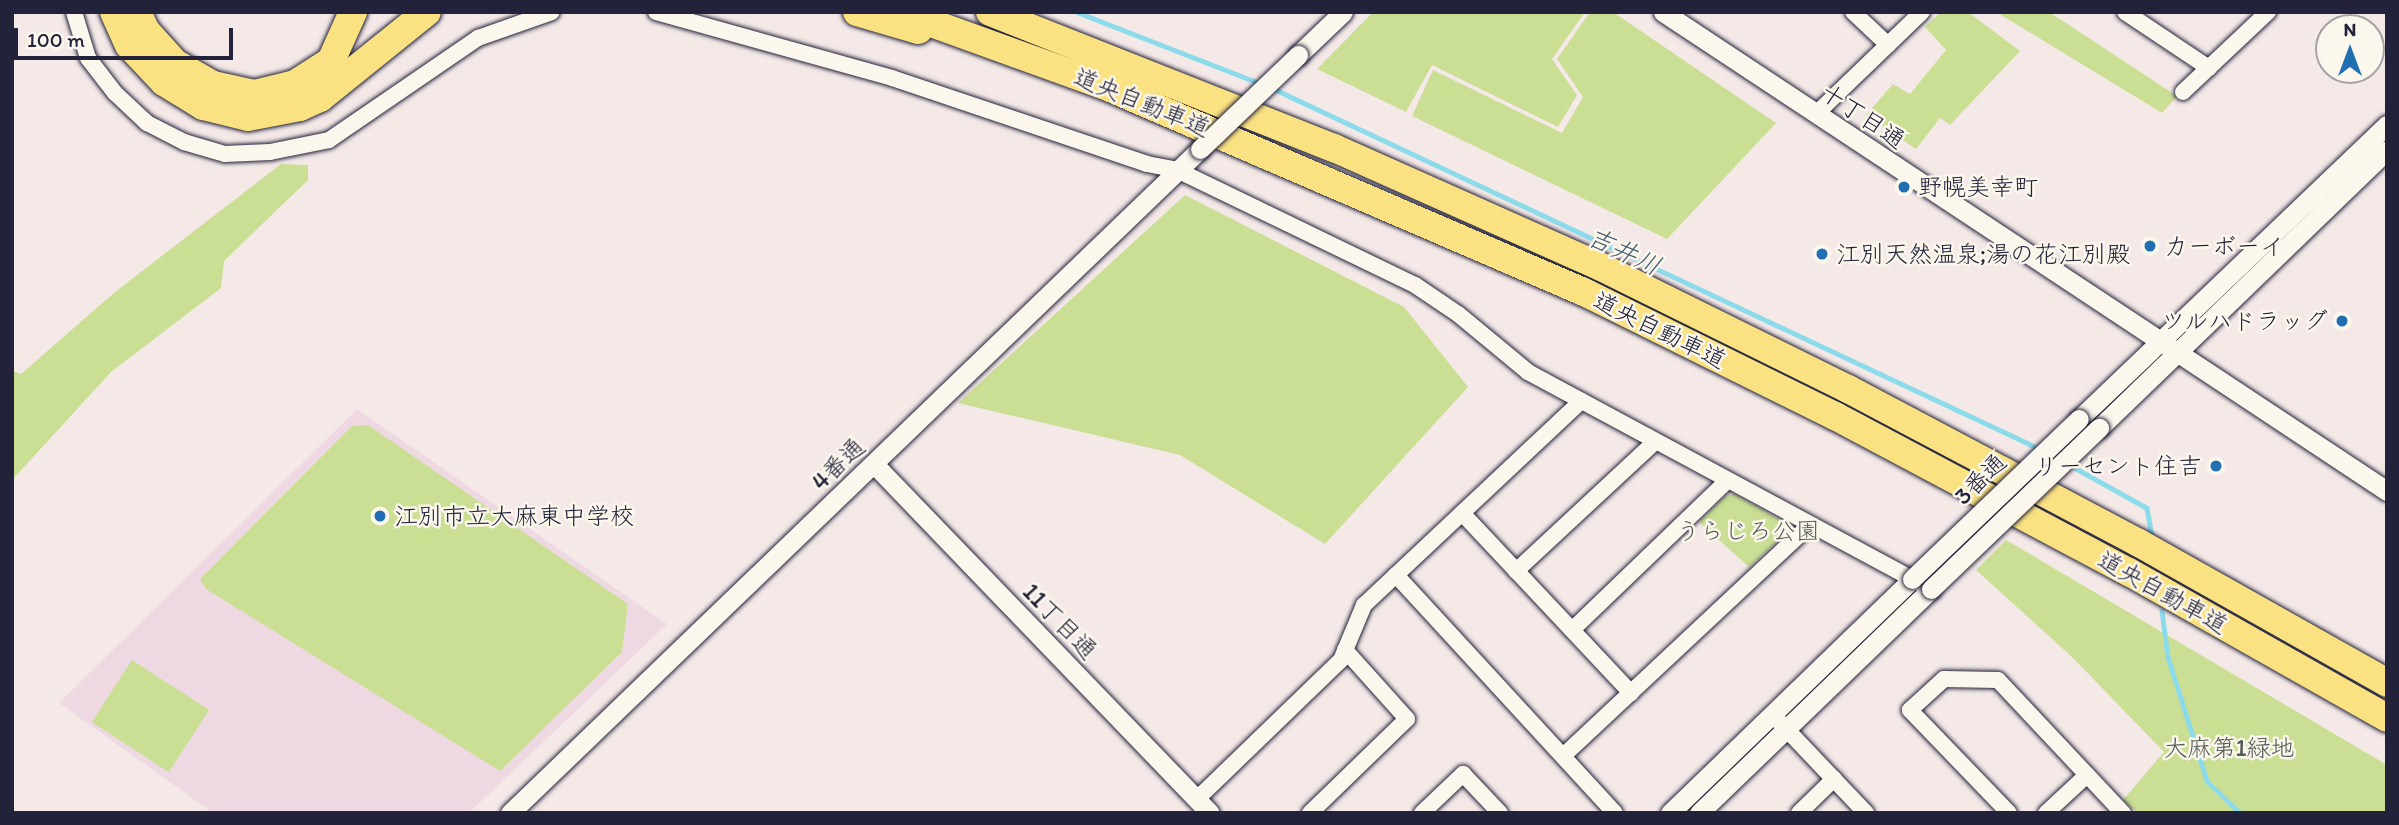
<!DOCTYPE html>
<meta charset="utf-8">
<style>
body{margin:0}
#map{position:relative;width:2399px;height:825px;overflow:hidden;background:#f5e9e8;font-family:Itim,"Klee One",sans-serif}
div>[style]{position:absolute}
.built>*{inset:0;background:#eed9e3}
.green>*{inset:0;background:#cadf94;transform-origin:0 0}
.stream>*{height:4.5px;margin:-2.25px;padding:0 2.25px;transform-origin:2.25px;border-radius:2.25px;background:#8cdbea}
.roads{filter:drop-shadow(0 0 2px #22223b) drop-shadow(0 0 2px #22223b)}
.minor>*{height:16px;margin:-8px;padding:0 8px;transform-origin:8px;border-radius:8px;background:#fbf7ec}
.tertiary>*{height:19px;margin:-9.5px;padding:0 9.5px;transform-origin:9.5px;border-radius:9.5px;background:#fbf7ec}
.motorway>*{height:28px;margin:-14px;padding:0 14px;transform-origin:14px;border-radius:14px;background:#fae181}
.bridges{filter:drop-shadow(0 0 2px #22223b) drop-shadow(0 0 2px #22223b)}
.tertiary-bridge>*{height:19px;margin:-9.5px;padding:0 9.5px;transform-origin:9.5px;border-radius:9.5px;background:#fbf7ec}
.dots>*{width:19px;height:19px;translate:-50% -50%;box-sizing:border-box;border:4px solid #fbf7ec;border-radius:50%}
span{translate:-50% -50%;white-space:nowrap;text-align:center;line-height:1.15;-webkit-text-stroke:5px #fbf7ec;paint-order:stroke}
.street-label{font-size:24px;color:#22223b}
.poi-label{font-size:24px;color:#22223b}
.left{translate:0 -50%;text-align:left}
.right{translate:-100% -50%;text-align:right}
.park-label{font-size:24px;color:#545b56}
.water-label{font-size:26px;color:#425a70;font-style:italic}
.frame{position:absolute;inset:0;border:14px solid #22223b;pointer-events:none}
.north{position:absolute;left:2315px;top:14px;width:70px;height:70px;box-sizing:border-box;background:#fbf7ec;border:2px solid #a4a2a5;border-radius:50%;rotate:0deg;font-size:19px;font-weight:700;line-height:28px;text-align:center;color:#22223b}
.north::after{content:'';display:block;margin:auto;width:24px;height:32px;background:#1f6fb2;clip-path:polygon(50% 0,100% 100%,50% 72%,0 100%)}
.scale{position:absolute;left:14px;top:28px;width:219px;height:32px;box-sizing:border-box;border:4px solid #22223b;border-top:0;padding-left:9px;font-size:21px;line-height:24px;white-space:nowrap;color:#22223b;-webkit-text-stroke:5px #fbf7ec;paint-order:stroke}
</style>
<div id="map">
<div class="built">
<div style="clip-path:polygon(357px 409px,667px 624px,469px 813px,213px 813px,59px 703px)"></div>
</div>
<div class="green">
<div style="clip-path:polygon(1373px 12px,1585px 12px,1552px 59px,1577px 95px,1558px 127px,1432px 65px,1406px 112px,1317px 69px)"></div>
<div style="clip-path:polygon(1590px 12px,1613px 12px,1776px 123px,1667px 239px,1412px 116px,1433px 70px,1562px 133px,1583px 97px,1557px 59px)"></div>
<div style="clip-path:polygon(1941px 12px,1968px 12px,2020px 51px,1950px 125px,1940px 118px,1916px 149px,1866px 115px,1893px 84px,1910px 94px,1946px 50px,1925px 27px)"></div>
<div style="clip-path:polygon(2004px 12px,2049px 12px,2177px 96px,2162px 113px,2001px 15px)"></div>
<div style="clip-path:polygon(281px 164px,308px 165px,308px 180px,224px 261px,221px 288px,111px 372px,12px 480px,12px 371px,21px 374px,115px 292px)"></div>
<div style="clip-path:polygon(1185px 195px,1404px 307px,1468px 387px,1325px 544px,1180px 455px,958px 403px)"></div>
<div style="clip-path:polygon(368px 425px,628px 604px,622px 652px,500px 771px,206px 589px,200px 579px,352px 426px)"></div>
<div style="clip-path:polygon(1734px 494px,1788px 524px,1786px 533px,1749px 567px,1699px 522px,1724px 497px)"></div>
<div style="clip-path:polygon(2006px 540px,2387px 765px,2387px 813px,2138px 813px,2123px 800px,2164px 752px,2073px 658px,1976px 570px)"></div>
<div style="left:132px;top:660px;width:92px;height:74px;rotate:33deg"></div>
</div>
<div class="stream">
<div style="left:1077px;top:12px;width:195px;rotate:21.3deg"></div>
<div style="left:1270px;top:87px;width:849px;rotate:25.18deg"></div>
<div style="left:2068px;top:464px;width:90px;rotate:29.1deg"></div>
<div style="left:2147px;top:508px;width:28px;rotate:80deg"></div>
<div style="left:2162px;top:611px;width:46px;rotate:82.6deg"></div>
<div style="left:2168px;top:657px;width:130px;rotate:72.5deg"></div>
<div style="left:2207px;top:781px;width:46px;rotate:44.1deg"></div>
</div>
<div class="roads">
<div class="minor">
<div style="left:74px;top:12px;width:48px;rotate:73.1deg"></div>
<div style="left:88px;top:58px;width:44px;rotate:52.4deg"></div>
<div style="left:115px;top:93px;width:44px;rotate:43.2deg"></div>
<div style="left:147px;top:123px;width:42px;rotate:27.2deg"></div>
<div style="left:184px;top:142px;width:43px;rotate:16.3deg"></div>
<div style="left:225px;top:154px;width:45px;rotate:-2.5deg"></div>
<div style="left:270px;top:152px;width:60px;rotate:-11.5deg"></div>
<div style="left:329px;top:140px;width:181px;rotate:-34.4deg"></div>
<div style="left:478px;top:38px;width:78px;rotate:-19.4deg"></div>
<div style="left:656px;top:12px;width:245px;rotate:15.6deg"></div>
<div style="left:892px;top:78px;width:269px;rotate:18.6deg"></div>
<div style="left:1147px;top:164px;width:31px;rotate:11deg"></div>
<div style="left:1177px;top:170px;width:264px;rotate:25.8deg"></div>
<div style="left:1415px;top:285px;width:52px;rotate:34deg"></div>
<div style="left:1458px;top:314px;width:91px;rotate:39.6deg"></div>
<div style="left:1528px;top:372px;width:458px;rotate:28.3deg"></div>
<div style="left:1853px;top:12px;width:48px;rotate:43.3deg"></div>
<div style="left:2125px;top:12px;width:101px;rotate:33.7deg"></div>
<div style="left:2183px;top:92px;width:117px;rotate:-43.3deg"></div>
<div style="left:1816px;top:114px;width:147px;rotate:-43.9deg"></div>
<div style="left:1462px;top:513px;width:247px;rotate:46.8deg"></div>
<div style="left:1516px;top:571px;width:190px;rotate:-42.9deg"></div>
<div style="left:1396px;top:575px;width:323px;rotate:47.4deg"></div>
<div style="left:1572px;top:630px;width:215px;rotate:-43.9deg"></div>
<div style="left:1772px;top:714px;width:137px;rotate:46.5deg"></div>
<div style="left:1563px;top:756px;width:338px;rotate:-43.1deg"></div>
<div style="left:1197px;top:799px;width:200px;rotate:-44deg"></div>
<div style="left:1341px;top:660px;width:60px;rotate:-67.3deg"></div>
<div style="left:1364px;top:605px;width:298px;rotate:-43.2deg"></div>
<div style="left:1310px;top:813px;width:135px;rotate:-44.1deg"></div>
<div style="left:1407px;top:719px;width:93px;rotate:-131.9deg"></div>
<div style="left:1422px;top:813px;width:57px;rotate:-43.6deg"></div>
<div style="left:1463px;top:774px;width:54px;rotate:46.5deg"></div>
<div style="left:1799px;top:813px;width:49px;rotate:-44.2deg"></div>
<div style="left:2009px;top:813px;width:143px;rotate:-133.9deg"></div>
<div style="left:1910px;top:710px;width:46px;rotate:-42.4deg"></div>
<div style="left:1944px;top:679px;width:54px;rotate:1.1deg"></div>
<div style="left:1998px;top:680px;width:183px;rotate:46.8deg"></div>
<div style="left:2046px;top:813px;width:56px;rotate:-42.8deg"></div>
</div>
<div class="tertiary">
<div style="left:1663px;top:12px;width:868px;rotate:33.49deg"></div>
<div style="left:1298px;top:55px;width:62px;rotate:-43.7deg"></div>
<div style="left:2079px;top:419px;width:426px;rotate:-43.7deg"></div>
<div style="left:2099px;top:428px;width:400px;rotate:-44deg"></div>
<div style="left:874px;top:464px;width:484px;rotate:46.1deg"></div>
<div style="left:510px;top:813px;width:958px;rotate:-43.9deg"></div>
<div style="left:1670px;top:813px;width:337px;rotate:-44deg"></div>
<div style="left:1699px;top:813px;width:322px;rotate:-44deg"></div>
</div>
<div class="motorway">
<div style="left:114px;top:12px;width:36px;rotate:66deg"></div>
<div style="left:129px;top:45px;width:51px;rotate:46.6deg"></div>
<div style="left:164px;top:82px;width:46px;rotate:31.6deg"></div>
<div style="left:203px;top:106px;width:46px;rotate:13.7deg"></div>
<div style="left:248px;top:117px;width:53px;rotate:-10.9deg"></div>
<div style="left:300px;top:107px;width:22px;rotate:-24deg"></div>
<div style="left:320px;top:98px;width:137px;rotate:-38.8deg"></div>
<div style="left:137px;top:12px;width:21px;rotate:65deg"></div>
<div style="left:146px;top:31px;width:43px;rotate:47.8deg"></div>
<div style="left:175px;top:63px;width:44px;rotate:30.1deg"></div>
<div style="left:213px;top:85px;width:42px;rotate:12.4deg"></div>
<div style="left:254px;top:94px;width:42px;rotate:-13.7deg"></div>
<div style="left:295px;top:84px;width:43px;rotate:-32.6deg"></div>
<div style="left:331px;top:61px;width:54px;rotate:-65.8deg"></div>
<div style="left:857px;top:12px;width:64px;rotate:16.4deg"></div>
<div style="left:901px;top:12px;width:220px;rotate:19.9deg"></div>
<div style="left:1108px;top:87px;width:520px;rotate:23.31deg"></div>
<div style="left:1586px;top:293px;width:278px;rotate:26.3deg"></div>
<div style="left:1835px;top:416px;width:333px;rotate:28deg"></div>
<div style="left:2129px;top:572px;width:296px;rotate:29.5deg"></div>
<div style="left:990px;top:12px;width:370px;rotate:21.6deg"></div>
<div style="left:1334px;top:148px;width:292px;rotate:24deg"></div>
<div style="left:1601px;top:267px;width:275px;rotate:26.3deg"></div>
<div style="left:1848px;top:389px;width:329px;rotate:27.9deg"></div>
<div style="left:2139px;top:543px;width:285px;rotate:29.4deg"></div>
</div>
</div>
<div class="bridges">
<div class="tertiary-bridge">
<div style="left:1200px;top:149px;width:136px;rotate:-43.8deg"></div>
<div style="left:1912px;top:579px;width:231px;rotate:-43.8deg"></div>
<div style="left:1931px;top:589px;width:233px;rotate:-43.8deg"></div>
</div>
</div>
<div class="dots">
<div style="left:1904px;top:187px;background:#1f6fb2"></div>
<div style="left:2150px;top:246px;background:#1f6fb2"></div>
<div style="left:1822px;top:254px;background:#1f6fb2"></div>
<div style="left:2342px;top:321px;background:#1f6fb2"></div>
<div style="left:2216px;top:466px;background:#1f6fb2"></div>
<div style="left:380px;top:516px;background:#1f6fb2"></div>
</div>
<div class="street-label">
<span style="left:1142px;top:102px;rotate:22deg">道央自動車道</span>
<span style="left:1863px;top:116px;rotate:34deg">十丁目通</span>
<span style="left:1660px;top:330px;rotate:26deg">道央自動車道</span>
<span style="left:838px;top:464px;rotate:-44deg">4番通</span>
<span style="left:1980px;top:479px;rotate:-44deg">3番通</span>
<span style="left:2163px;top:592px;rotate:29deg">道央自動車道</span>
<span style="left:1060px;top:621px;rotate:46deg">11丁目通</span>
</div>
<div class="poi-label">
<span class="left" style="left:1918px;top:187px">野幌美幸町</span>
<span class="left" style="left:2164px;top:246px">カーボーイ</span>
<span class="left" style="left:1836px;top:254px">江別天然温泉;湯の花江別殿</span>
<span class="right" style="left:2328px;top:321px">ツルハドラッグ</span>
<span class="right" style="left:2202px;top:466px">リーセント住吉</span>
<span class="left" style="left:394px;top:516px">江別市立大麻東中学校</span>
</div>
<div class="park-label">
<span style="left:1748px;top:531px">うらじろ公園</span>
<span style="left:2229px;top:748px">大麻第1緑地</span>
</div>
<div class="water-label">
<span style="left:1624px;top:252px;rotate:25deg">吉井川</span>
</div>
<div class="frame"></div>
<div class="north">N</div>
<div class="scale">100 m</div>
</div>
